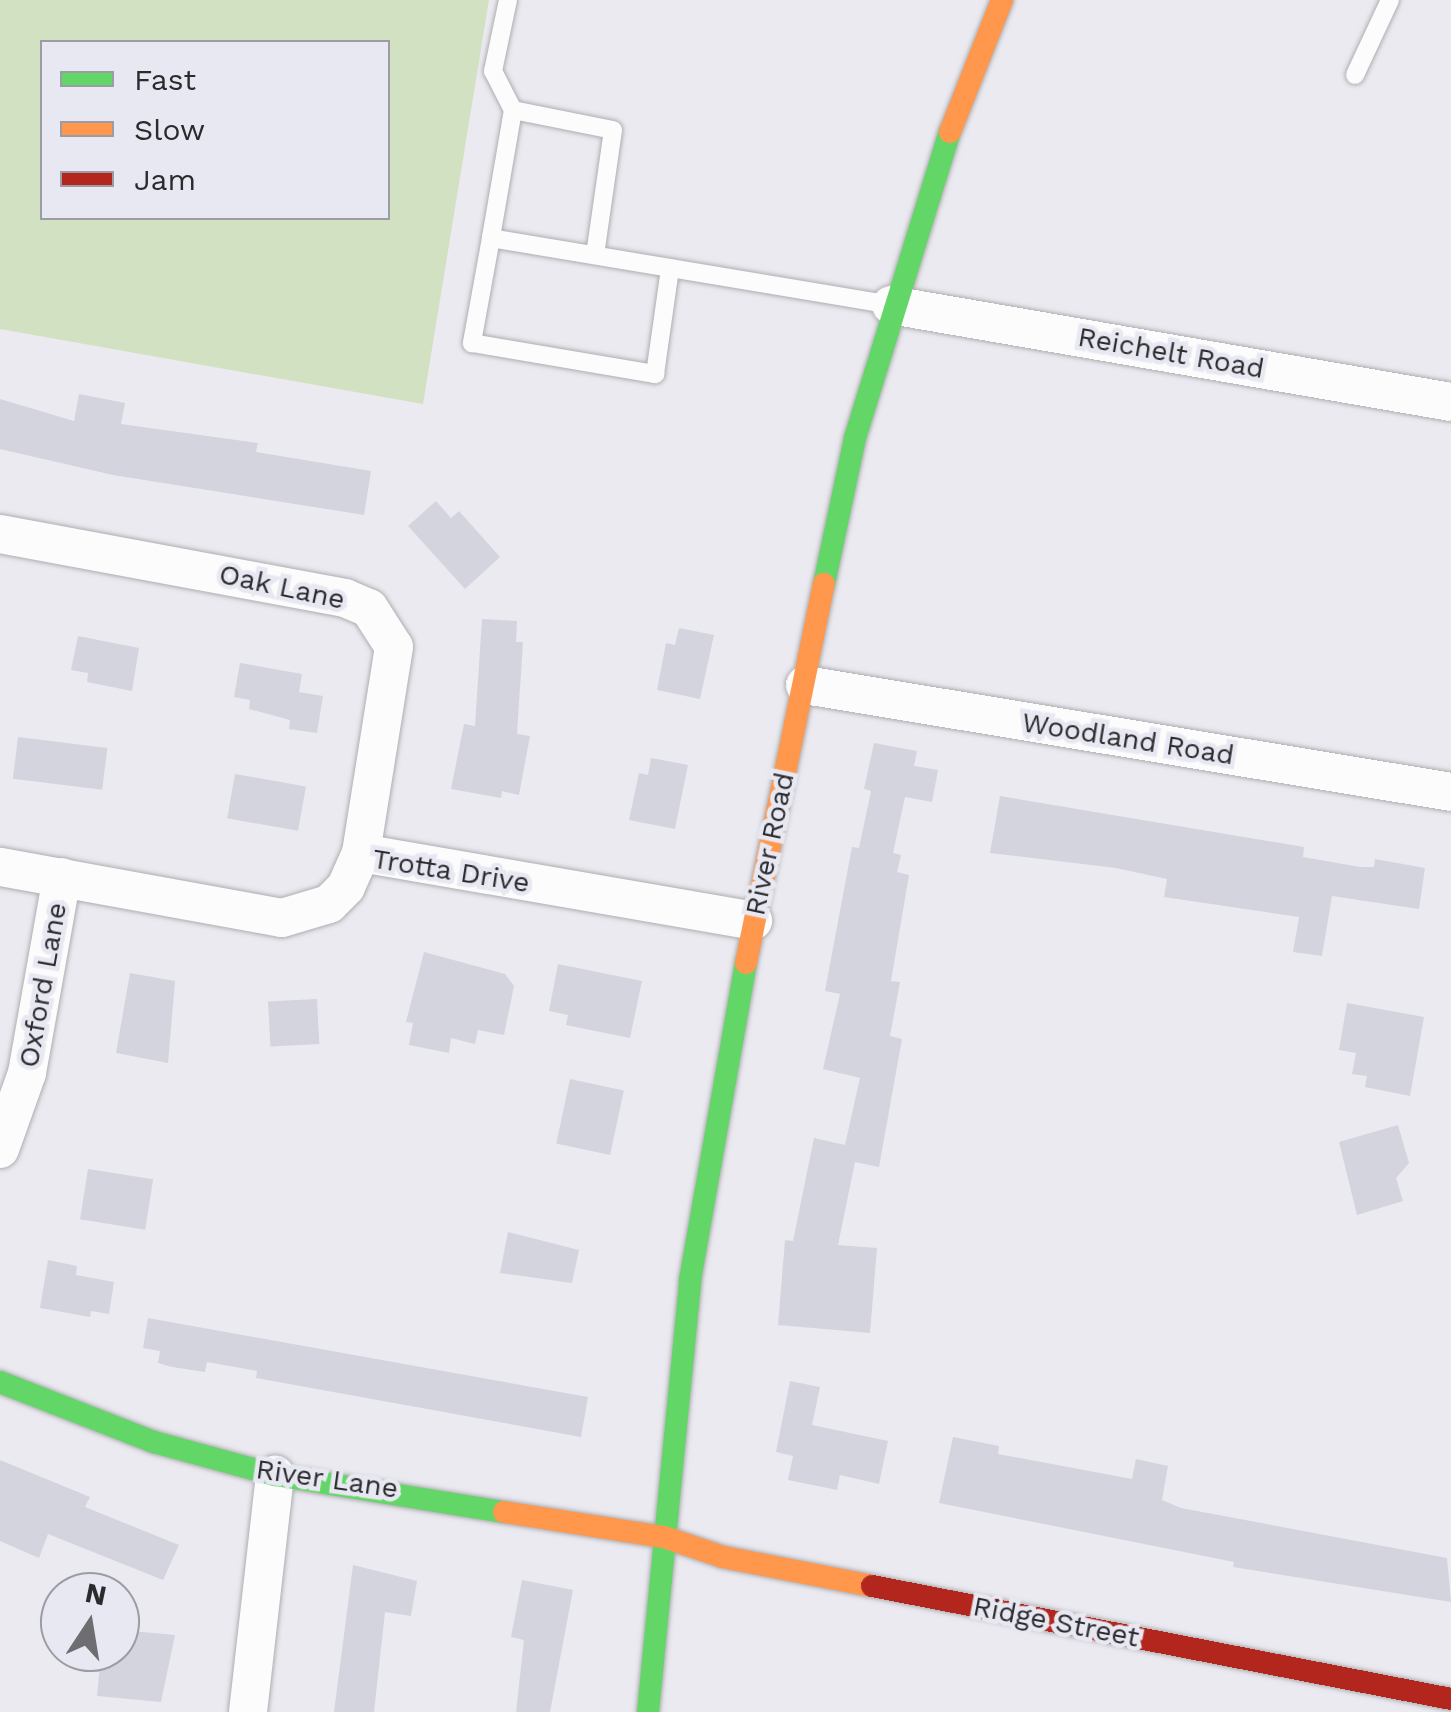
<!DOCTYPE html>
<style>
body{margin:0}
#map{position:relative;width:1451px;height:1712px;overflow:hidden;background:#eaeaf0;font-family:"Work Sans",sans-serif}
div>[style]{position:absolute}
.green>*{inset:0;background:#d2e1c1}
.building>*{inset:0;background:#d4d4df;transform-origin:0 0}
.roads{filter:drop-shadow(0 0 2px #aeaeb2) drop-shadow(0 0 2px #aeaeb2)}
.lane>*{height:18px;margin:-9px;padding:0 9px;transform-origin:9px;border-radius:9px;background:#fcfcfd}
.street>*{height:38px;margin:-19px;padding:0 19px;transform-origin:19px;border-radius:19px;background:#fcfcfd}
.fast>*{height:22px;margin:-11px;padding:0 11px;transform-origin:11px;border-radius:11px;background:#63d668}
.slow>*{height:22px;margin:-11px;padding:0 11px;transform-origin:11px;border-radius:11px;background:#ff974d}
.jam>*{height:22px;margin:-11px;padding:0 11px;transform-origin:11px;border-radius:11px;background:#b3261e}
span{translate:-50% -50%;white-space:nowrap;text-align:center;line-height:1.15;-webkit-text-stroke:9px #e8e8f2;paint-order:stroke}
.street-label{font-size:28px;color:#2b2b2e}
.legend{position:absolute;left:40px;top:40px;width:350px;height:180px;box-sizing:border-box;background:#e8e8f2;border:2px solid #9c9ca4;margin:0;padding:12px 18px;list-style:none;font-size:30px;color:#2b2b2e}
.legend li{display:flex;align-items:center;gap:20px;height:50px}
.legend b{width:50px;border:2px solid #9c9ca4}
.north{position:absolute;left:40px;top:1572px;width:100px;height:100px;box-sizing:border-box;background:#e8e8f2;border:2px solid #9c9ca4;border-radius:50%;rotate:12deg;font-size:28px;font-weight:700;line-height:40px;text-align:center;color:#2b2b2e}
.north::after{content:'';display:block;margin:auto;width:35px;height:45px;background:#6e6e72;clip-path:polygon(50% 0,100% 100%,50% 72%,0 100%)}
</style>
<div id="map">
<div class="green">
<div style="clip-path:polygon(evenodd,0 0,489px 0,423px 404px,0 329px,0 0,388px 42px,388px 218px,42px 218px,42px 42px,388px 42px)"></div>
</div>
<div class="building">
<div style="clip-path:polygon(79px 394px,125px 403px,121px 424px,258px 443px,256px 452px,371px 471px,364px 515px,113px 475px,0 449px,0 399px,74px 421px)"></div>
<div style="clip-path:polygon(436px 501px,451px 518px,459px 511px,500px 557px,465px 589px,408px 526px)"></div>
<div style="clip-path:polygon(482px 619px,517px 621px,516px 642px,523px 642px,517px 734px,530px 736px,519px 795px,502px 791px,501px 798px,451px 789px,464px 724px,475px 726px)"></div>
<div style="clip-path:polygon(679px 628px,714px 635px,700px 699px,657px 690px,666px 643px,675px 645px)"></div>
<div style="clip-path:polygon(78px 636px,139px 648px,132px 691px,87px 682px,88px 673px,71px 670px)"></div>
<div style="clip-path:polygon(240px 663px,302px 674px,299px 692px,323px 696px,317px 733px,289px 729px,290px 720px,249px 709px,250px 700px,234px 697px)"></div>
<div style="left:18px;top:737px;width:90px;height:42px;rotate:7deg"></div>
<div style="clip-path:polygon(874px 743px,917px 751px,914px 766px,938px 770px,932px 802px,905px 797px,893px 853px,901px 855px,897px 872px,909px 875px,891px 981px,900px 982px,890px 1036px,902px 1039px,879px 1167px,855px 1162px,838px 1245px,877px 1248px,870px 1333px,778px 1325px,785px 1240px,793px 1241px,814px 1138px,845px 1145px,860px 1078px,823px 1069px,840px 994px,825px 991px,852px 847px,859px 848px,871px 791px,864px 789px)"></div>
<div style="clip-path:polygon(651px 758px,688px 765px,675px 829px,629px 820px,639px 773px,648px 775px)"></div>
<div style="left:235px;top:774px;width:72px;height:45px;rotate:10deg"></div>
<div style="clip-path:polygon(1000px 796px,1304px 847px,1303px 857px,1360px 867px,1374px 867px,1375px 859px,1425px 868px,1419px 909px,1332px 896px,1322px 956px,1293px 952px,1299px 917px,1164px 897px,1167px 879px,1116px 868px,990px 853px)"></div>
<div style="clip-path:polygon(424px 952px,505px 974px,514px 986px,504px 1035px,478px 1030px,475px 1044px,451px 1038px,449px 1053px,409px 1045px,413px 1023px,406px 1022px)"></div>
<div style="clip-path:polygon(558px 964px,642px 981px,630px 1038px,566px 1025px,568px 1015px,549px 1011px)"></div>
<div style="clip-path:polygon(130px 973px,175px 981px,168px 1063px,116px 1053px)"></div>
<div style="left:317px;top:999px;width:45px;height:49px;rotate:87deg"></div>
<div style="clip-path:polygon(1347px 1003px,1424px 1017px,1410px 1096px,1365px 1087px,1367px 1076px,1352px 1074px,1356px 1053px,1339px 1050px)"></div>
<div style="left:570px;top:1079px;width:55px;height:66px;rotate:12deg"></div>
<div style="clip-path:polygon(1398px 1125px,1409px 1163px,1396px 1178px,1403px 1201px,1357px 1215px,1339px 1142px)"></div>
<div style="left:88px;top:1169px;width:66px;height:51px;rotate:9deg"></div>
<div style="clip-path:polygon(508px 1232px,579px 1250px,572px 1283px,500px 1273px)"></div>
<div style="clip-path:polygon(48px 1260px,77px 1266px,76px 1275px,114px 1282px,109px 1314px,91px 1311px,90px 1317px,40px 1308px)"></div>
<div style="clip-path:polygon(148px 1318px,588px 1397px,581px 1437px,256px 1378px,257px 1371px,207px 1362px,205px 1372px,172px 1367px,158px 1363px,160px 1351px,143px 1348px)"></div>
<div style="clip-path:polygon(790px 1381px,820px 1387px,812px 1425px,888px 1441px,879px 1484px,840px 1475px,837px 1490px,788px 1480px,793px 1456px,776px 1452px)"></div>
<div style="clip-path:polygon(953px 1437px,999px 1446px,998px 1454px,1132px 1479px,1136px 1459px,1168px 1466px,1162px 1500px,1181px 1508px,1447px 1558px,1451px 1602px,1233px 1567px,1234px 1562px,939px 1503px)"></div>
<div style="clip-path:polygon(0 1460px,90px 1497px,85px 1507px,179px 1545px,163px 1580px,48px 1534px,39px 1558px,0 1541px)"></div>
<div style="clip-path:polygon(353px 1565px,417px 1581px,411px 1616px,385px 1612px,374px 1712px,334px 1712px)"></div>
<div style="clip-path:polygon(522px 1580px,573px 1590px,550px 1712px,516px 1712px,524px 1640px,511px 1637px)"></div>
<div style="clip-path:polygon(120px 1630px,175px 1635px,161px 1702px,97px 1696px,101px 1652px,120px 1652px)"></div>
</div>
<div class="roads">
<div class="lane">
<div style="left:508px;top:0;width:73px;rotate:101.9deg"></div>
<div style="left:493px;top:71px;width:44px;rotate:62.9deg"></div>
<div style="left:1355px;top:75px;width:83px;rotate:-65deg"></div>
<div style="left:491px;top:238px;width:107px;rotate:100.3deg"></div>
<div style="left:472px;top:343px;width:186px;rotate:9.6deg"></div>
<div style="left:655px;top:374px;width:107px;rotate:-81.9deg"></div>
<div style="left:595px;top:255px;width:126px;rotate:-81.8deg"></div>
<div style="left:613px;top:130px;width:102px;rotate:-168.7deg"></div>
<div style="left:513px;top:110px;width:130px;rotate:99.8deg"></div>
<div style="left:491px;top:238px;width:406px;rotate:9.5deg"></div>
</div>
<div class="street">
<div style="left:891px;top:305px;width:568px;rotate:9.83deg"></div>
<div style="left:0;top:534px;width:351px;rotate:10.5deg"></div>
<div style="left:345px;top:598px;width:26px;rotate:23deg"></div>
<div style="left:369px;top:608px;width:46px;rotate:57.3deg"></div>
<div style="left:394px;top:647px;width:209px;rotate:99.1deg"></div>
<div style="left:361px;top:853px;width:37px;rotate:114deg"></div>
<div style="left:346px;top:887px;width:24px;rotate:135deg"></div>
<div style="left:329px;top:904px;width:49px;rotate:163.4deg"></div>
<div style="left:282px;top:918px;width:287px;rotate:-169.7deg"></div>
<div style="left:805px;top:685px;width:655px;rotate:9.4deg"></div>
<div style="left:361px;top:853px;width:398px;rotate:9.8deg"></div>
<div style="left:0;top:1149px;width:81px;rotate:-70.4deg"></div>
<div style="left:27px;top:1073px;width:199px;rotate:-79.9deg"></div>
<div style="left:248px;top:1712px;width:239px;rotate:-83.5deg"></div>
</div>
<div class="fast">
<div style="left:824px;top:584px;width:149px;rotate:-78deg"></div>
<div style="left:855px;top:438px;width:320px;rotate:-72.8deg"></div>
<div style="left:0;top:1382px;width:165px;rotate:21.3deg"></div>
<div style="left:154px;top:1442px;width:125px;rotate:15.3deg"></div>
<div style="left:275px;top:1475px;width:232px;rotate:9.2deg"></div>
<div style="left:648px;top:1712px;width:434px;rotate:-84.4deg"></div>
<div style="left:690px;top:1280px;width:322px;rotate:-80deg"></div>
</div>
<div class="slow">
<div style="left:950px;top:132px;width:142px;rotate:-68.5deg"></div>
<div style="left:746px;top:963px;width:387px;rotate:-78.4deg"></div>
<div style="left:504px;top:1512px;width:162px;rotate:8.9deg"></div>
<div style="left:664px;top:1537px;width:62px;rotate:18.7deg"></div>
<div style="left:723px;top:1557px;width:152px;rotate:11deg"></div>
</div>
<div class="jam">
<div style="left:872px;top:1586px;width:590px;rotate:11.04deg"></div>
</div>
</div>
<div class="street-label">
<span style="left:1171px;top:353px;rotate:10deg">Reichelt Road</span>
<span style="left:282px;top:587px;rotate:12deg">Oak Lane</span>
<span style="left:1128px;top:739px;rotate:9deg">Woodland Road</span>
<span style="left:770px;top:844px;rotate:-78deg">River Road</span>
<span style="left:451px;top:871px;rotate:9deg">Trotta Drive</span>
<span style="left:43px;top:985px;rotate:-80deg">Oxford Lane</span>
<span style="left:327px;top:1479px;rotate:8deg">River Lane</span>
<span style="left:1056px;top:1622px;rotate:11deg">Ridge Street</span>
</div>
<ul class="legend">
<li><b style="height:12px;background:#63d668"></b>Fast</li>
<li><b style="height:12px;background:#ff974d"></b>Slow</li>
<li><b style="height:12px;background:#b3261e"></b>Jam</li>
</ul>
<div class="north">N</div>
</div>
